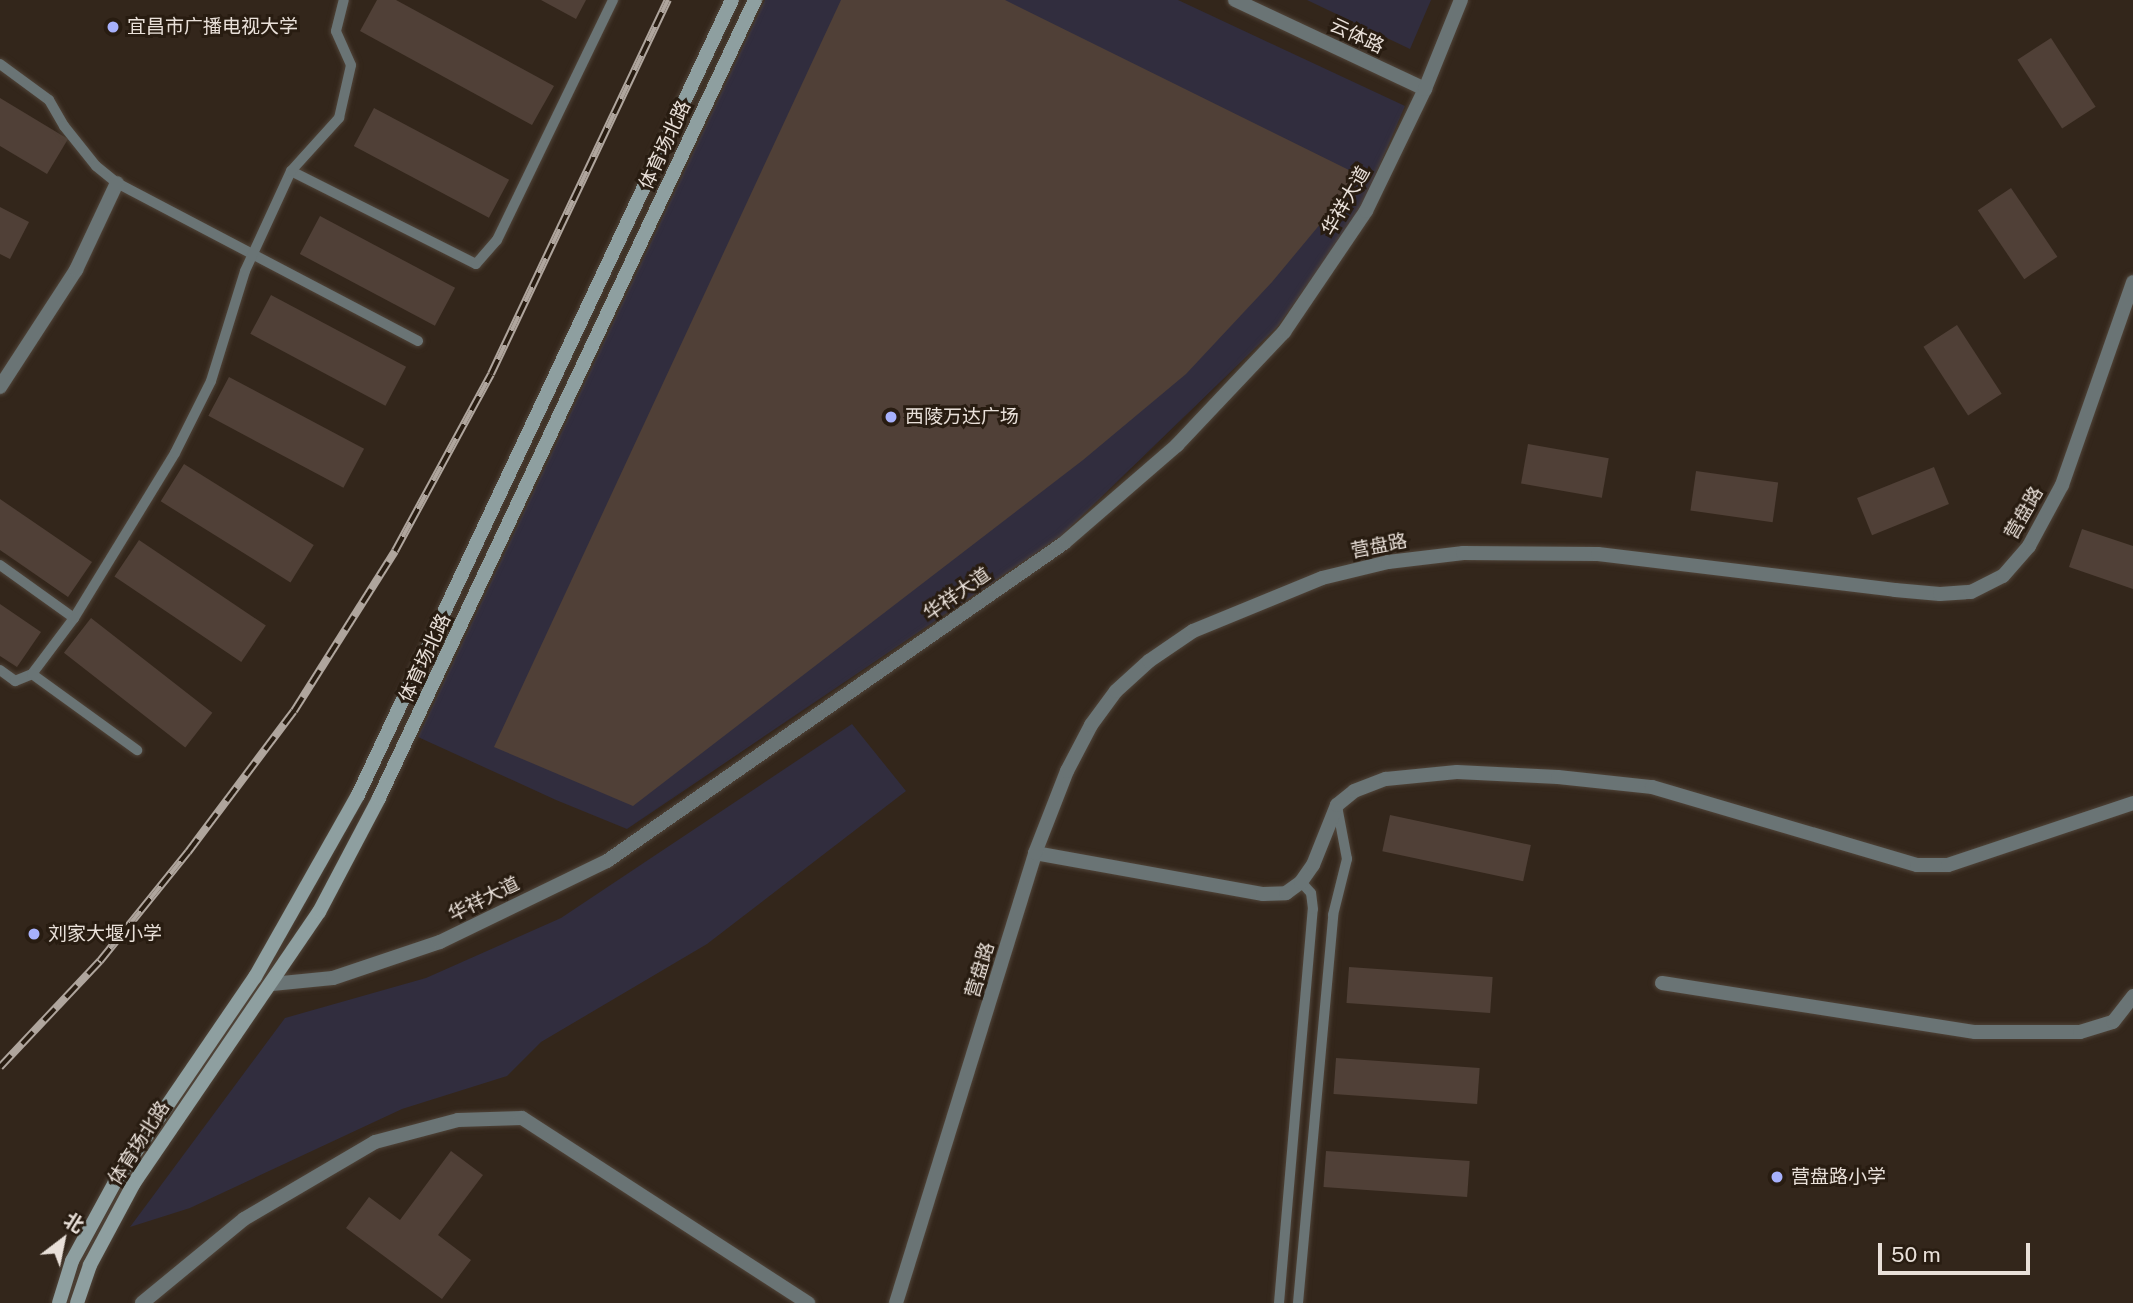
<!DOCTYPE html>
<meta charset="utf-8">
<style>
body{margin:0}
#map{position:relative;width:2133px;height:1303px;overflow:hidden;background:#33261b;font-family:"Public Sans","Noto Sans SC",sans-serif}
div>[style]{position:absolute}
.commercial>*{inset:0;background:#312d3e}
.building>*{inset:0;background:#504037;transform-origin:0 0}
.roads{filter:drop-shadow(0 0 2px #504439) drop-shadow(0 0 2px #504439)}
.service>*{height:10px;margin:-5px;padding:0 5px;transform-origin:5px;border-radius:5px;background:#6a7475}
.minor>*{height:14px;margin:-7px;padding:0 7px;transform-origin:7px;border-radius:7px;background:#6a7475}
.tertiary>*{height:14px;margin:-7px;padding:0 7px;transform-origin:7px;border-radius:7px;background:#6a7475}
.secondary>*{height:14px;margin:-7px;padding:0 7px;transform-origin:7px;border-radius:7px;background:#8e9fa0}
.rail>*{height:8px;margin-top:-4px;transform-origin:0;background:repeating-linear-gradient(90deg,#281c11 0 16px,#afa59d 0 32px);box-sizing:border-box;border-block:2px solid #afa59d}
.dots>*{width:19px;height:19px;translate:-50% -50%;box-sizing:border-box;border:4px solid #281c11;border-radius:50%}
span{translate:-50% -50%;white-space:nowrap;text-align:center;line-height:1.15;-webkit-text-stroke:6px #281c11;paint-order:stroke}
.poi-label{font-size:19px;color:#e9e0d9}
.left{translate:0 -50%;text-align:left}
.street-label{font-size:19px;color:#e9e0d9}
.north{position:absolute;left:28px;top:1205px;width:70px;height:70px;-webkit-text-stroke:5px #281c11;paint-order:stroke;rotate:32deg;font-size:19px;font-weight:700;line-height:28px;text-align:center;color:#e9e0d9}
.north::after{content:'';display:block;margin:auto;width:24px;height:32px;background:#e9e0d9;clip-path:polygon(50% 0,100% 100%,50% 72%,0 100%)}
.scale{position:absolute;left:1878px;top:1243px;width:152px;height:32px;box-sizing:border-box;border:4px solid #e9e0d9;border-top:0;padding-left:9px;font-size:21px;line-height:24px;white-space:nowrap;color:#e9e0d9;-webkit-text-stroke:5px #281c11;paint-order:stroke}
</style>
<div id="map">
<div class="commercial">
<div style="clip-path:polygon(765px 0,1178px 0,1405px 106px,1361px 209px,1278px 326px,1061px 536px,627px 829px,556px 800px,418px 737px)"></div>
<div style="clip-path:polygon(1307px 0,1431px 0,1410px 49px)"></div>
<div style="clip-path:polygon(852px 724px,906px 791px,707px 944px,541px 1042px,507px 1076px,402px 1109px,190px 1208px,130px 1227px,285px 1018px,426px 978px,561px 918px)"></div>
</div>
<div class="building">
<div style="clip-path:polygon(377px 0,396px 0,554px 86px,532px 125px,360px 31px)"></div>
<div style="clip-path:polygon(541px 0,586px 0,576px 19px)"></div>
<div style="clip-path:polygon(841px 0,1005px 0,1357px 174px,1336px 205px,1272px 282px,1186px 374px,1083px 460px,633px 806px,494px 747px)"></div>
<div style="left:2051px;top:38px;width:82px;height:40px;rotate:57deg"></div>
<div style="clip-path:polygon(0 98px,68px 139px,47px 174px,0 146px)"></div>
<div style="left:374px;top:108px;width:153px;height:43px;rotate:28deg"></div>
<div style="left:2011px;top:188px;width:83px;height:40px;rotate:56deg"></div>
<div style="clip-path:polygon(0 207px,29px 222px,10px 259px,0 254px)"></div>
<div style="left:320px;top:216px;width:153px;height:43px;rotate:28deg"></div>
<div style="left:271px;top:295px;width:153px;height:44px;rotate:28deg"></div>
<div style="left:1957px;top:325px;width:82px;height:40px;rotate:57deg"></div>
<div style="left:229px;top:377px;width:153px;height:44px;rotate:28deg"></div>
<div style="left:1528px;top:444px;width:82px;height:40px;rotate:10deg"></div>
<div style="left:184px;top:464px;width:153px;height:44px;rotate:32deg"></div>
<div style="left:1934px;top:467px;width:40px;height:83px;rotate:68deg"></div>
<div style="left:1696px;top:471px;width:83px;height:40px;rotate:8deg"></div>
<div style="clip-path:polygon(0 499px,92px 562px,68px 597px,0 550px)"></div>
<div style="clip-path:polygon(2082px 529px,2133px 546px,2133px 589px,2069px 567px)"></div>
<div style="left:139px;top:540px;width:153px;height:44px;rotate:34deg"></div>
<div style="clip-path:polygon(0 604px,41px 632px,17px 667px,0 656px)"></div>
<div style="left:91px;top:618px;width:154px;height:44px;rotate:38deg"></div>
<div style="left:1390px;top:815px;width:144px;height:37px;rotate:12deg"></div>
<div style="left:1349px;top:967px;width:144px;height:36px;rotate:4deg"></div>
<div style="left:1336px;top:1058px;width:144px;height:36px;rotate:4deg"></div>
<div style="clip-path:polygon(451px 1151px,483px 1175px,438px 1235px,471px 1260px,442px 1299px,346px 1228px,369px 1197px,400px 1220px)"></div>
<div style="left:1326px;top:1151px;width:144px;height:36px;rotate:4deg"></div>
</div>
<div class="roads">
<div class="service">
<div style="left:0;top:64px;width:61px;rotate:36.3deg"></div>
<div style="left:49px;top:100px;width:30px;rotate:60deg"></div>
<div style="left:64px;top:126px;width:51px;rotate:51.3deg"></div>
<div style="left:96px;top:166px;width:27px;rotate:39deg"></div>
<div style="left:117px;top:183px;width:340px;rotate:27.7deg"></div>
<div style="left:291px;top:171px;width:207px;rotate:26.7deg"></div>
<div style="left:476px;top:264px;width:32px;rotate:-49deg"></div>
<div style="left:497px;top:240px;width:267px;rotate:-64.2deg"></div>
<div style="left:0;top:565px;width:91px;rotate:35.6deg"></div>
<div style="left:0;top:670px;width:19px;rotate:36deg"></div>
<div style="left:15px;top:681px;width:18px;rotate:-22deg"></div>
<div style="left:32px;top:674px;width:70px;rotate:-53.1deg"></div>
<div style="left:74px;top:618px;width:193px;rotate:-58.5deg"></div>
<div style="left:175px;top:453px;width:80px;rotate:-63.4deg"></div>
<div style="left:211px;top:381px;width:115px;rotate:-72.8deg"></div>
<div style="left:245px;top:271px;width:110px;rotate:-65.3deg"></div>
<div style="left:291px;top:171px;width:72px;rotate:-47.8deg"></div>
<div style="left:339px;top:118px;width:54px;rotate:-77.2deg"></div>
<div style="left:351px;top:65px;width:37px;rotate:-114deg"></div>
<div style="left:336px;top:31px;width:32px;rotate:-76deg"></div>
<div style="left:32px;top:674px;width:130px;rotate:35.9deg"></div>
<div style="left:1279px;top:1303px;width:395px;rotate:-85.1deg"></div>
<div style="left:1313px;top:909px;width:16px;rotate:-97deg"></div>
<div style="left:1311px;top:893px;width:15px;rotate:-132deg"></div>
<div style="left:1298px;top:1303px;width:390px;rotate:-84.8deg"></div>
<div style="left:1333px;top:915px;width:58px;rotate:-76deg"></div>
<div style="left:1347px;top:859px;width:54px;rotate:-100.7deg"></div>
</div>
<div class="minor">
<div style="left:1235px;top:0;width:210px;rotate:25.1deg"></div>
<div style="left:0;top:387px;width:140px;rotate:-57deg"></div>
<div style="left:76px;top:270px;width:96px;rotate:-64.8deg"></div>
<div style="left:1035px;top:853px;width:232px;rotate:10.2deg"></div>
<div style="left:1263px;top:894px;width:23px;rotate:-2deg"></div>
<div style="left:1286px;top:893px;width:19px;rotate:-36deg"></div>
<div style="left:1301px;top:882px;width:21px;rotate:-55deg"></div>
<div style="left:1313px;top:865px;width:65px;rotate:-68.2deg"></div>
<div style="left:1337px;top:805px;width:22px;rotate:-39deg"></div>
<div style="left:1354px;top:791px;width:34px;rotate:-21deg"></div>
<div style="left:1386px;top:779px;width:71px;rotate:-5.6deg"></div>
<div style="left:1457px;top:772px;width:101px;rotate:2.8deg"></div>
<div style="left:1558px;top:777px;width:95px;rotate:6.1deg"></div>
<div style="left:1652px;top:787px;width:276px;rotate:16.4deg"></div>
<div style="left:1917px;top:865px;width:31px"></div>
<div style="left:1948px;top:865px;width:195px;rotate:-18.5deg"></div>
<div style="left:1662px;top:983px;width:317px;rotate:8.9deg"></div>
<div style="left:1975px;top:1032px;width:105px"></div>
<div style="left:2080px;top:1032px;width:34px;rotate:-17deg"></div>
<div style="left:2113px;top:1022px;width:33px;rotate:-52deg"></div>
<div style="left:142px;top:1303px;width:132px;rotate:-39.5deg"></div>
<div style="left:244px;top:1219px;width:152px;rotate:-30.4deg"></div>
<div style="left:375px;top:1142px;width:86px;rotate:-14.8deg"></div>
<div style="left:458px;top:1120px;width:64px;rotate:-1.8deg"></div>
<div style="left:522px;top:1118px;width:341px;rotate:32.9deg"></div>
</div>
<div class="tertiary">
<div style="left:272px;top:984px;width:61px;rotate:-5.6deg"></div>
<div style="left:333px;top:978px;width:113px;rotate:-18.6deg"></div>
<div style="left:440px;top:942px;width:186px;rotate:-25.9deg"></div>
<div style="left:607px;top:861px;width:557px;rotate:-34.83deg"></div>
<div style="left:1064px;top:543px;width:150px;rotate:-40.9deg"></div>
<div style="left:1177px;top:445px;width:156px;rotate:-46.6deg"></div>
<div style="left:1284px;top:332px;width:146px;rotate:-55.9deg"></div>
<div style="left:1366px;top:211px;width:136px;rotate:-64.2deg"></div>
<div style="left:1425px;top:89px;width:96px;rotate:-68deg"></div>
<div style="left:896px;top:1303px;width:471px;rotate:-72.8deg"></div>
<div style="left:1035px;top:853px;width:88px;rotate:-68.7deg"></div>
<div style="left:1067px;top:771px;width:52px;rotate:-62.4deg"></div>
<div style="left:1091px;top:725px;width:42px;rotate:-53.7deg"></div>
<div style="left:1116px;top:691px;width:45px;rotate:-42.3deg"></div>
<div style="left:1149px;top:661px;width:53px;rotate:-34.3deg"></div>
<div style="left:1193px;top:631px;width:139px;rotate:-22.3deg"></div>
<div style="left:1322px;top:578px;width:68px;rotate:-13.6deg"></div>
<div style="left:1388px;top:562px;width:76px;rotate:-6.8deg"></div>
<div style="left:1463px;top:553px;width:135px;rotate:0.4deg"></div>
<div style="left:1598px;top:554px;width:299px;rotate:6.9deg"></div>
<div style="left:1895px;top:590px;width:45px;rotate:5.1deg"></div>
<div style="left:1940px;top:594px;width:31px;rotate:-4deg"></div>
<div style="left:1971px;top:592px;width:36px;rotate:-27deg"></div>
<div style="left:2003px;top:576px;width:40px;rotate:-49deg"></div>
<div style="left:2029px;top:546px;width:69px;rotate:-61.6deg"></div>
<div style="left:2062px;top:485px;width:215px;rotate:-70.7deg"></div>
</div>
<div class="secondary">
<div style="left:59px;top:1303px;width:44px;rotate:-72.8deg"></div>
<div style="left:72px;top:1261px;width:90px;rotate:-61.4deg"></div>
<div style="left:115px;top:1182px;width:248px;rotate:-55.7deg"></div>
<div style="left:255px;top:977px;width:209px;rotate:-60.5deg"></div>
<div style="left:358px;top:795px;width:879px;rotate:-64.81deg"></div>
<div style="left:77px;top:1303px;width:40px;rotate:-71.1deg"></div>
<div style="left:90px;top:1265px;width:93px;rotate:-61.8deg"></div>
<div style="left:134px;top:1183px;width:328px;rotate:-55.7deg"></div>
<div style="left:319px;top:912px;width:129px;rotate:-62.2deg"></div>
<div style="left:379px;top:798px;width:882px;rotate:-64.77deg"></div>
</div>
</div>
<div class="rail">
<div style="left:0;top:1067px;width:146px;rotate:-46.7deg"></div>
<div style="left:100px;top:961px;width:140px;rotate:-51.1deg"></div>
<div style="left:188px;top:852px;width:176px;rotate:-53.1deg"></div>
<div style="left:294px;top:711px;width:189px;rotate:-57.7deg"></div>
<div style="left:395px;top:551px;width:201px;rotate:-61.5deg"></div>
<div style="left:491px;top:374px;width:414px;rotate:-64.7deg"></div>
</div>
<div class="dots">
<div style="left:113px;top:27px;background:#a7b1fc"></div>
<div style="left:891px;top:417px;background:#a7b1fc"></div>
<div style="left:34px;top:934px;background:#a7b1fc"></div>
<div style="left:1777px;top:1177px;background:#a7b1fc"></div>
</div>
<div class="poi-label">
<span class="left" style="left:127px;top:27px">宜昌市广播电视大学</span>
<span class="left" style="left:905px;top:417px">西陵万达广场</span>
<span class="left" style="left:48px;top:934px">刘家大堰小学</span>
<span class="left" style="left:1791px;top:1177px">营盘路小学</span>
</div>
<div class="street-label">
<span style="left:1357px;top:36px;rotate:25deg">云体路</span>
<span style="left:665px;top:145px;rotate:-65deg">体育场北路</span>
<span style="left:1346px;top:201px;rotate:-60deg">华祥大道</span>
<span style="left:2024px;top:513px;rotate:-60deg">营盘路</span>
<span style="left:1379px;top:546px;rotate:-11deg">营盘路</span>
<span style="left:957px;top:594px;rotate:-35deg">华祥大道</span>
<span style="left:425px;top:658px;rotate:-65deg">体育场北路</span>
<span style="left:484px;top:899px;rotate:-26deg">华祥大道</span>
<span style="left:980px;top:970px;rotate:-73deg">营盘路</span>
<span style="left:139px;top:1143px;rotate:-57deg">体育场北路</span>
</div>
<div class="north">北</div>
<div class="scale">50 m</div>
</div>
